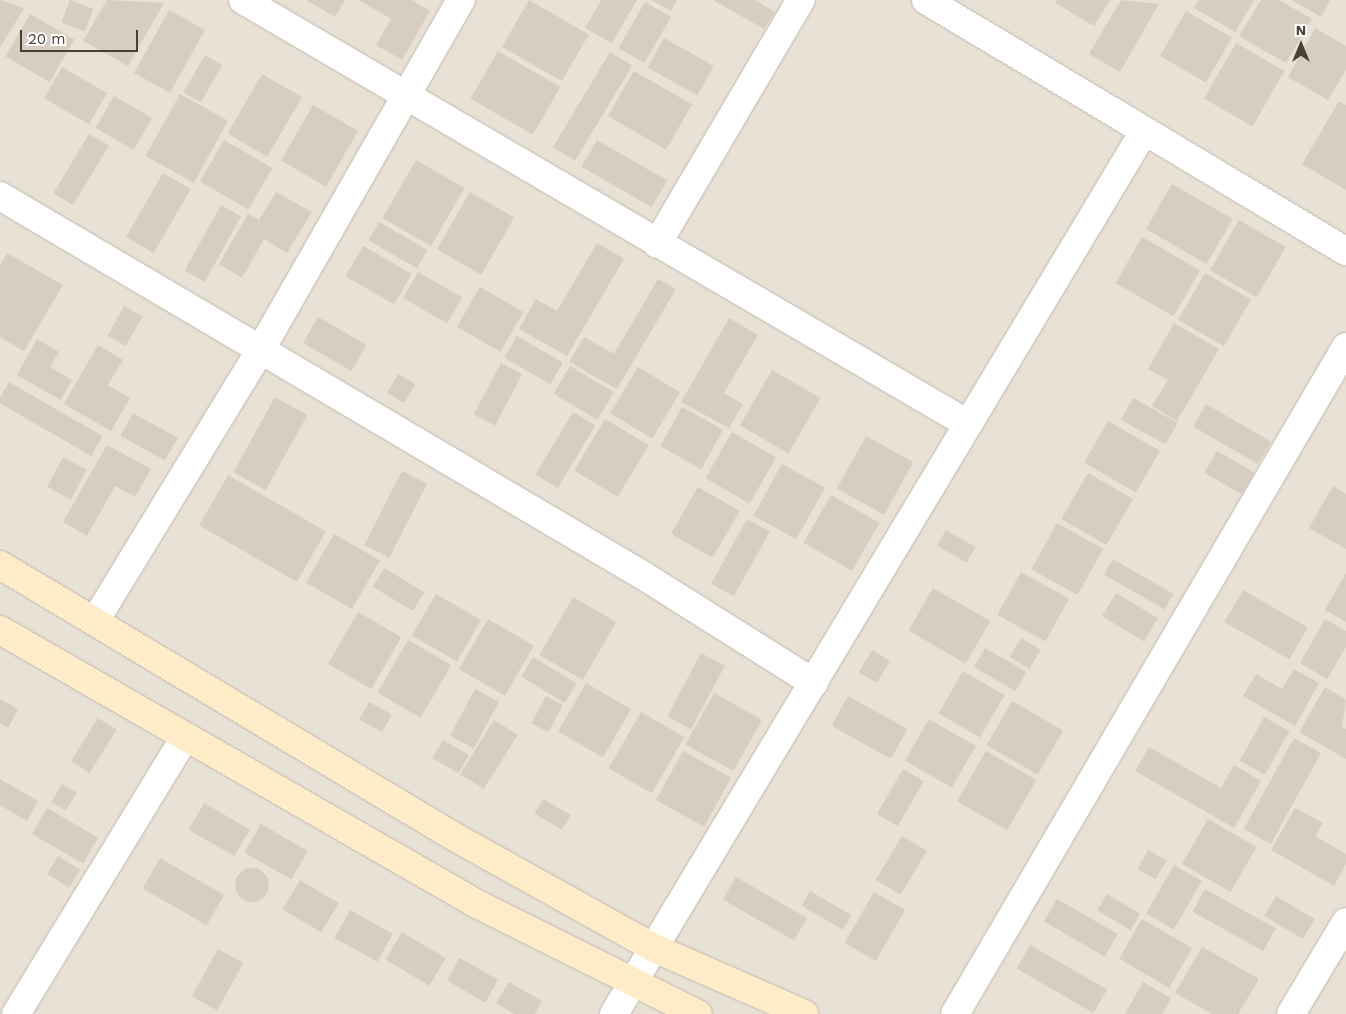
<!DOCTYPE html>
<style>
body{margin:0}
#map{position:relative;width:1346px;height:1014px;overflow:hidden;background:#f4efe8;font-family:"Work Sans",sans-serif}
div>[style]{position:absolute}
.residential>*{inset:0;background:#e8e1d6;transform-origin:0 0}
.building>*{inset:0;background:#d8cdc1;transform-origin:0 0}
.round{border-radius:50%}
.roads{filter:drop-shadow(0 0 1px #c2b9ae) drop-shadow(0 0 1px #c2b9ae)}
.street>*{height:28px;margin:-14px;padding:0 14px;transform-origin:14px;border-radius:14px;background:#fff}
.secondary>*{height:28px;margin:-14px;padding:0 14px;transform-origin:14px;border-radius:14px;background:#feedc8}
span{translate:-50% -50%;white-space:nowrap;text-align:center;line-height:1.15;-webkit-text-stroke:4px #fff;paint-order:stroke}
.north{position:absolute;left:1276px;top:20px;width:50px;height:50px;-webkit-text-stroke:4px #fff;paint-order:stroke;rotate:0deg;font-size:14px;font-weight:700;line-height:20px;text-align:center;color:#474037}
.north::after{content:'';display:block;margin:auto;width:18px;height:22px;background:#474037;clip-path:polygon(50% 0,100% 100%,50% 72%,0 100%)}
.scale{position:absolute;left:20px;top:30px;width:118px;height:22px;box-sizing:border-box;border:2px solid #474037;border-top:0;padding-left:6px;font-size:15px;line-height:18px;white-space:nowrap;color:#474037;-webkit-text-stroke:4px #fff;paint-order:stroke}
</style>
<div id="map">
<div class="residential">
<div style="left:0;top:0;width:1346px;height:1014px"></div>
</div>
<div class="building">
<div style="clip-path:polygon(0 0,24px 8px,0 48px)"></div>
<div style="left:70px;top:0;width:25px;height:24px;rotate:21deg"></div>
<div style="clip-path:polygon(107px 0,164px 3px,128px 66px,83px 41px)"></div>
<div style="clip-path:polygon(306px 0,345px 0,335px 17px)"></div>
<div style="clip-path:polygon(359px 0,411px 0,430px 11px,402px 60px,376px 45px,391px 19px)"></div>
<div style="left:529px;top:0;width:69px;height:54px;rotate:30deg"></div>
<div style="clip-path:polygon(601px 0,637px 0,612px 43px,585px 28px)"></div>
<div style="clip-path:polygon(651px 0,677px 0,671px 11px)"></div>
<div style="clip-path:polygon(713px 0,755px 0,775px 12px,764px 29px)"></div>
<div style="clip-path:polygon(1057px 0,1110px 0,1094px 26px,1055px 3px)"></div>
<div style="clip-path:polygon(1121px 0,1159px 4px,1120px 72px,1089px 54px)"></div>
<div style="clip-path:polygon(1199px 0,1254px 0,1235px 32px,1194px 8px)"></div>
<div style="clip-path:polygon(1261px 0,1279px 0,1312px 19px,1286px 63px,1239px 36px)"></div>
<div style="clip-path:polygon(1292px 0,1330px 0,1321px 17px)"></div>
<div style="left:645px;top:2px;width:30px;height:53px;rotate:30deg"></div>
<div style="left:169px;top:10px;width:41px;height:72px;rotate:29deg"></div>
<div style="left:1186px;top:11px;width:53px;height:52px;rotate:30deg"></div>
<div style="left:30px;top:14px;width:51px;height:49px;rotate:30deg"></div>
<div style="clip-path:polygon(1315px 28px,1346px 46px,1346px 70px,1328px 100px,1288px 77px)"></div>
<div style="left:664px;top:38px;width:57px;height:34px;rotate:29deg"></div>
<div style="left:1236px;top:43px;width:56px;height:64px;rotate:30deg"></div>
<div style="left:498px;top:51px;width:72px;height:55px;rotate:30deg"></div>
<div style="left:610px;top:52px;width:26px;height:111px;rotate:31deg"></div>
<div style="left:205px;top:55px;width:20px;height:43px;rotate:30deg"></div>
<div style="left:62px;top:67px;width:52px;height:36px;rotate:30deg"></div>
<div style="left:634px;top:71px;width:67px;height:52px;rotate:30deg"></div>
<div style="left:262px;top:74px;width:46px;height:69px;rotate:30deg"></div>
<div style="left:180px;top:94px;width:55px;height:71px;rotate:29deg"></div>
<div style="left:114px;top:96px;width:44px;height:37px;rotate:30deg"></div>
<div style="clip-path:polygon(1339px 101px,1346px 105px,1346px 190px,1302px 164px)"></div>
<div style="left:313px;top:105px;width:52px;height:64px;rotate:30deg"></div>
<div style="left:89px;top:134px;width:23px;height:69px;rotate:31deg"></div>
<div style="left:224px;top:140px;width:56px;height:48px;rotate:30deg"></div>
<div style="left:597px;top:140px;width:81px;height:31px;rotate:30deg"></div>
<div style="left:416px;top:160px;width:56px;height:67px;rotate:30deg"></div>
<div style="left:163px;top:173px;width:32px;height:74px;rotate:30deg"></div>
<div style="left:1172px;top:184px;width:70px;height:52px;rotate:30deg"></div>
<div style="clip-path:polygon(276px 192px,312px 212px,287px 253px,264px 239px,242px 278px,219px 264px,248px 214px,259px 220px)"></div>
<div style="left:470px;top:192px;width:51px;height:66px;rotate:30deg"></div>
<div style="left:221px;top:205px;width:23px;height:75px;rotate:29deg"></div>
<div style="left:1239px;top:220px;width:54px;height:58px;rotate:30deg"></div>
<div style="left:379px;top:222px;width:56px;height:21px;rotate:30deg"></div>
<div style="left:1142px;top:237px;width:67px;height:53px;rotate:30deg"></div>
<div style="clip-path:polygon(597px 243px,624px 259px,567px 356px,519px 329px,536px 299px,557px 311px)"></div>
<div style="left:363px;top:246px;width:56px;height:35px;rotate:30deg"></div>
<div style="clip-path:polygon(7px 253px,63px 285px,24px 351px,0 337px,0 266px)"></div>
<div style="left:418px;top:272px;width:51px;height:30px;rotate:30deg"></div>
<div style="left:1205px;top:273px;width:53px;height:54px;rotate:30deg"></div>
<div style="clip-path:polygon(658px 279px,676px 289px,617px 389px,569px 362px,584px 337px,614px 354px)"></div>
<div style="left:480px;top:287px;width:50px;height:46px;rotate:30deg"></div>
<div style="left:124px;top:306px;width:21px;height:34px;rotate:29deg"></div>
<div style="left:318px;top:317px;width:56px;height:30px;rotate:30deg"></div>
<div style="clip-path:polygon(729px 318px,758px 335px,724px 393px,743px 404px,729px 428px,681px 402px)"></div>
<div style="clip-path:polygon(1174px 323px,1219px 349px,1177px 421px,1152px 406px,1168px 380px,1148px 369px)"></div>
<div style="left:517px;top:336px;width:53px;height:25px;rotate:30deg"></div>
<div style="clip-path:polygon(37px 339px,59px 352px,50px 367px,72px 380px,61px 400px,17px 375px)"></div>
<div style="clip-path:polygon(98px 345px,123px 360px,108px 385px,130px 398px,111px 431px,64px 404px)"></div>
<div style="left:501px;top:363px;width:24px;height:58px;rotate:28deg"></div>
<div style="left:570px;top:366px;width:51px;height:32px;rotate:31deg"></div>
<div style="left:638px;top:367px;width:49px;height:54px;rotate:31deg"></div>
<div style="left:772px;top:370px;width:56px;height:64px;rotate:30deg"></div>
<div style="left:398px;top:374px;width:20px;height:22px;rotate:30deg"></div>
<div style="left:9px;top:382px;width:108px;height:23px;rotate:30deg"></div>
<div style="left:275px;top:397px;width:37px;height:86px;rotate:29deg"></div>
<div style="left:1133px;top:398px;width:51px;height:25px;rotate:29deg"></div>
<div style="left:1206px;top:404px;width:75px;height:26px;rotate:30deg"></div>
<div style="left:682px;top:407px;width:47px;height:45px;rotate:29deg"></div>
<div style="left:573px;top:412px;width:26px;height:73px;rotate:31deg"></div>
<div style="left:133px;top:413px;width:51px;height:26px;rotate:29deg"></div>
<div style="left:605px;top:419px;width:51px;height:60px;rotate:31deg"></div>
<div style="left:1108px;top:421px;width:60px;height:48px;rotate:30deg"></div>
<div style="left:732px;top:432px;width:51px;height:53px;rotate:30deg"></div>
<div style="left:866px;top:436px;width:54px;height:60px;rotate:29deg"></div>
<div style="clip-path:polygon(107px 445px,151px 469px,135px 497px,115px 486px,87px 536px,63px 522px)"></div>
<div style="left:1217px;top:451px;width:43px;height:25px;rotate:30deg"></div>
<div style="left:63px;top:457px;width:27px;height:34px;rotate:28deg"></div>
<div style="left:782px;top:464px;width:49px;height:59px;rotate:29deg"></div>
<div style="left:402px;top:471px;width:28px;height:83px;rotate:27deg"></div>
<div style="left:1088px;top:473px;width:52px;height:53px;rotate:30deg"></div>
<div style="left:228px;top:475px;width:113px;height:58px;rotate:30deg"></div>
<div style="clip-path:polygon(1333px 486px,1346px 494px,1346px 549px,1309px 528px)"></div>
<div style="left:698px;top:487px;width:48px;height:54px;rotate:30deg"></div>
<div style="left:831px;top:495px;width:56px;height:55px;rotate:30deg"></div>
<div style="left:747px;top:519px;width:26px;height:74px;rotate:29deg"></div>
<div style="left:1057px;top:523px;width:53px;height:53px;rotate:29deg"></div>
<div style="left:946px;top:530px;width:34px;height:18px;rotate:30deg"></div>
<div style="left:334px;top:534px;width:53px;height:56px;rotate:30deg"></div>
<div style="left:1113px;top:559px;width:70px;height:18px;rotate:30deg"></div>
<div style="left:384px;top:568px;width:47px;height:22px;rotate:31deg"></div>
<div style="left:1021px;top:572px;width:55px;height:49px;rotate:29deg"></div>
<div style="clip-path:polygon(1346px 573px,1346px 622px,1325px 610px)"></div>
<div style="left:933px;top:588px;width:66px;height:49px;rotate:30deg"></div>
<div style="left:1243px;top:590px;width:75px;height:37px;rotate:30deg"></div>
<div style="left:1116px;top:593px;width:49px;height:27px;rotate:31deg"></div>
<div style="left:436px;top:594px;width:52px;height:48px;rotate:30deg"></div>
<div style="left:573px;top:597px;width:50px;height:67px;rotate:30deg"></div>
<div style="left:358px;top:612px;width:50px;height:60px;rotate:30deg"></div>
<div style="left:488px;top:619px;width:53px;height:58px;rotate:30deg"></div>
<div style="clip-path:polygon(1325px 619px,1346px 631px,1346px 647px,1327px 679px,1300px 663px)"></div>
<div style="left:1021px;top:638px;width:23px;height:22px;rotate:31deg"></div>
<div style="left:408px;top:640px;width:50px;height:61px;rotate:30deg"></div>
<div style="left:985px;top:648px;width:48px;height:22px;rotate:30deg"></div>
<div style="left:872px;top:650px;width:21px;height:26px;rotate:31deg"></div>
<div style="left:701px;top:653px;width:27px;height:72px;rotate:28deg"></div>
<div style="left:533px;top:657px;width:51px;height:23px;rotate:31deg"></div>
<div style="clip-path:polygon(1294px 669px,1319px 683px,1295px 726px,1243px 696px,1256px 674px,1282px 689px)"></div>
<div style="left:963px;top:671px;width:48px;height:49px;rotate:30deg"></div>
<div style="left:586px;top:683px;width:52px;height:56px;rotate:30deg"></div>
<div style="clip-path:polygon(1325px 687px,1346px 700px,1342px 727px,1346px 729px,1346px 759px,1299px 732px)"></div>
<div style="left:475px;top:689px;width:27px;height:53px;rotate:28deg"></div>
<div style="left:714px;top:693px;width:55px;height:59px;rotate:29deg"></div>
<div style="left:546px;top:696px;width:19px;height:31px;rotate:28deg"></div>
<div style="left:848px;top:696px;width:68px;height:34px;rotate:29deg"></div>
<div style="clip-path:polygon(0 699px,18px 709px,8px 728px,0 723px)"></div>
<div style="left:1012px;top:701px;width:59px;height:51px;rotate:30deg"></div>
<div style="left:369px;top:702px;width:26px;height:20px;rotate:29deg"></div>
<div style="left:641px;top:712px;width:50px;height:65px;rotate:30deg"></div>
<div style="left:1264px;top:717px;width:29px;height:50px;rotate:29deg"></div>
<div style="left:98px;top:718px;width:22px;height:51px;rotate:32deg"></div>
<div style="left:929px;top:719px;width:54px;height:48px;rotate:30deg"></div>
<div style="left:494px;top:720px;width:28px;height:64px;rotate:32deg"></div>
<div style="left:1294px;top:738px;width:31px;height:104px;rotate:29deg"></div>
<div style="left:443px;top:740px;width:30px;height:21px;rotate:30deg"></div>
<div style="clip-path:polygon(1149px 747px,1221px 788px,1234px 765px,1261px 781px,1234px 828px,1135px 771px)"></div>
<div style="left:683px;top:751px;width:55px;height:56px;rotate:29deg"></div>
<div style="left:986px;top:751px;width:58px;height:58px;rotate:30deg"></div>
<div style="left:903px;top:769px;width:24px;height:52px;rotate:30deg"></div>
<div style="clip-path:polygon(0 779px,38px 801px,27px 821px,0 805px)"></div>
<div style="left:62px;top:784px;width:17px;height:21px;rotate:31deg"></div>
<div style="left:543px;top:799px;width:32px;height:17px;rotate:30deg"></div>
<div style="left:204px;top:803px;width:53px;height:31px;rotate:30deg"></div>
<div style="left:47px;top:808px;width:59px;height:30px;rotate:30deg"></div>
<div style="clip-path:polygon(1295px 808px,1323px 823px,1315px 836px,1346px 854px,1346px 864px,1334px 886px,1271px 850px)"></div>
<div style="left:1208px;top:819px;width:56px;height:52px;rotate:30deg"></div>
<div style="left:261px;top:824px;width:54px;height:33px;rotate:30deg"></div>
<div style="left:902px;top:836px;width:29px;height:51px;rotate:31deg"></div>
<div style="left:1148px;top:850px;width:21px;height:22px;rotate:29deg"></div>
<div style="left:58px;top:856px;width:26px;height:21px;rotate:31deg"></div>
<div style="left:160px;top:858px;width:74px;height:35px;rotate:30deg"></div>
<div style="left:1174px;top:865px;width:32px;height:56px;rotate:30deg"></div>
<div class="round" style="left:235px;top:868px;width:34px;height:34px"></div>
<div style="left:736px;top:877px;width:82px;height:26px;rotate:30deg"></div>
<div style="left:300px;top:880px;width:45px;height:34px;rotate:31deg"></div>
<div style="left:1205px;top:889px;width:81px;height:26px;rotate:29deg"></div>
<div style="left:810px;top:891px;width:48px;height:17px;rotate:30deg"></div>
<div style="left:874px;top:892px;width:36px;height:59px;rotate:30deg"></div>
<div style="left:1107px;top:894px;width:39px;height:19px;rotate:31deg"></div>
<div style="left:1276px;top:896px;width:45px;height:23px;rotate:31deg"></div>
<div style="left:1057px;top:899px;width:70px;height:26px;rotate:30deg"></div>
<div style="left:350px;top:910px;width:49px;height:32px;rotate:29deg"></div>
<div style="left:1142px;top:919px;width:58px;height:46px;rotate:30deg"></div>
<div style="left:402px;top:932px;width:51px;height:32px;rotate:31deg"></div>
<div style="left:1030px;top:945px;width:89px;height:27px;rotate:30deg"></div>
<div style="clip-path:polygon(1202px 947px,1259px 979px,1238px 1014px,1212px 1014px,1175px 993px)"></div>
<div style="left:218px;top:949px;width:29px;height:54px;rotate:29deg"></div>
<div style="left:460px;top:958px;width:44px;height:26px;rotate:30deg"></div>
<div style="clip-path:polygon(509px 982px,542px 1001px,535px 1014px,514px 1014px,496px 1003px)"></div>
<div style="clip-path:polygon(1143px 982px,1171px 998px,1162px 1014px,1125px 1014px)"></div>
</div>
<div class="roads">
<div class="street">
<div style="left:243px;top:0;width:840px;rotate:30.32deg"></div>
<div style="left:926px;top:0;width:489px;rotate:30.9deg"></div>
<div style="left:0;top:196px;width:748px;rotate:30.54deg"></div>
<div style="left:644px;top:576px;width:201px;rotate:32.2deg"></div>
<div style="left:657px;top:244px;width:283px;rotate:-59.5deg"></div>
<div style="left:95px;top:621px;width:319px;rotate:-58.6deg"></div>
<div style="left:261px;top:349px;width:402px;rotate:-60.2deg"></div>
<div style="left:16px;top:1014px;width:324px;rotate:-58.6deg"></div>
<div style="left:614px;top:1014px;width:1028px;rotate:-59.02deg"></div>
<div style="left:955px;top:1014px;width:773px;rotate:-59.62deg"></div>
<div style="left:1291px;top:1014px;width:107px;rotate:-59.1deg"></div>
</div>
<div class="secondary">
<div style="left:0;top:565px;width:528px;rotate:30.89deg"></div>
<div style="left:453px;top:836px;width:230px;rotate:29.1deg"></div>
<div style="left:654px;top:948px;width:164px;rotate:23.7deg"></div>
<div style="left:0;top:630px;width:550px;rotate:29.87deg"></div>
<div style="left:477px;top:904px;width:247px;rotate:26.5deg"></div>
</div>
</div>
<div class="north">N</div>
<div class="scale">20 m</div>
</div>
